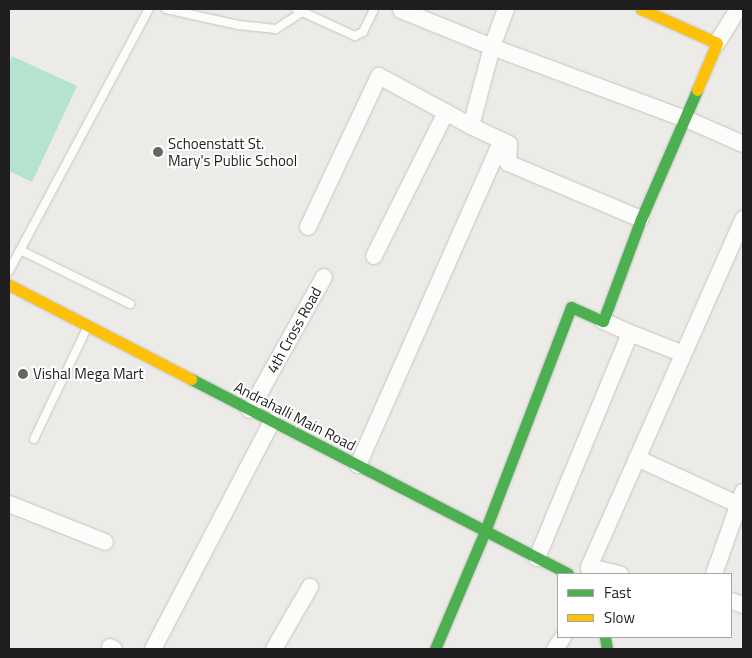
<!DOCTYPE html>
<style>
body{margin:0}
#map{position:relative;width:752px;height:658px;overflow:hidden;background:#edebe7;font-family:"Titillium Web",sans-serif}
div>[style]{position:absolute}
.pitch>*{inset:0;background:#b4e3cf}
.roads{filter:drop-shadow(0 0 1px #c5c4c3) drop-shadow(0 0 1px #c5c4c3)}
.lane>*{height:8px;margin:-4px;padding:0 4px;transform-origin:4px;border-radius:4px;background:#fcfcfb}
.street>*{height:16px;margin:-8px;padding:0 8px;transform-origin:8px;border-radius:8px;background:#fcfcfb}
.fast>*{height:11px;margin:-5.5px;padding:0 5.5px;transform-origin:5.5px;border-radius:5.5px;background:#4caf50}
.slow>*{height:11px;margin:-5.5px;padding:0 5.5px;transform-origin:5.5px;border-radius:5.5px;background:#ffc107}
.dots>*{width:14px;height:14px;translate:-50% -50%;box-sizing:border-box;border:2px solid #fff;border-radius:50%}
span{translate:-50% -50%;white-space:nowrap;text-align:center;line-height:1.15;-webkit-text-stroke:4px #fff;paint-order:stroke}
.poi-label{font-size:15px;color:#1e1e1e}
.left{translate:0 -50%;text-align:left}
.street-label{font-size:15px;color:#1e1e1e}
.frame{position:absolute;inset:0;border:10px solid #1e1e1e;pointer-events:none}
.legend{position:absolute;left:557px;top:573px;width:175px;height:65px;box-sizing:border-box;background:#fff;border:1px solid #a5a5a5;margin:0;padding:6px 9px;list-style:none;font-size:15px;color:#1e1e1e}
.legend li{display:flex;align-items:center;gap:10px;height:25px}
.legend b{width:25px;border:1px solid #a5a5a5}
</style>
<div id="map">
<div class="pitch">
<div style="clip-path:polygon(12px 56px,77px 86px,32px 182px,9px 171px,9px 64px)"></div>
</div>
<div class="roads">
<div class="lane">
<div style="left:166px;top:9px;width:74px;rotate:12.5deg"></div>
<div style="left:238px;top:25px;width:38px;rotate:6deg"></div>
<div style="left:276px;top:29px;width:31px;rotate:-33deg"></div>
<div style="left:296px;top:9px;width:65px;rotate:24.6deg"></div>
<div style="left:355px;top:36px;width:9px;rotate:-27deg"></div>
<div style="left:363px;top:32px;width:25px;rotate:-64deg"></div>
<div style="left:20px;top:250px;width:123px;rotate:26.1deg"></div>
<div style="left:9px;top:271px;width:297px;rotate:-61.9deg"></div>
<div style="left:34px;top:439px;width:123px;rotate:-64.5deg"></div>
</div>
<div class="street">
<div style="left:506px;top:9px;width:40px;rotate:110.2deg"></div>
<div style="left:492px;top:47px;width:207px;rotate:20.4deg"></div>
<div style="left:686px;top:119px;width:62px;rotate:23.7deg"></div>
<div style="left:401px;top:10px;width:98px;rotate:22.1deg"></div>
<div style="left:492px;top:47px;width:82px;rotate:104.9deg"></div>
<div style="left:471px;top:126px;width:42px;rotate:25.3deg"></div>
<div style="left:509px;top:144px;width:19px;rotate:93deg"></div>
<div style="left:508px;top:163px;width:144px;rotate:22.8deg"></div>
<div style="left:717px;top:43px;width:40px;rotate:-58deg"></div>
<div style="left:308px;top:227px;width:167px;rotate:-64.8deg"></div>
<div style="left:379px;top:76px;width:105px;rotate:28.5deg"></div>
<div style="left:374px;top:256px;width:161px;rotate:-63.4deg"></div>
<div style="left:630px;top:333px;width:57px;rotate:21.6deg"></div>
<div style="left:250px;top:410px;width:152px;rotate:-60.9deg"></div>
<div style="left:637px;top:458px;width:110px;rotate:24.7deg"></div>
<div style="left:358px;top:465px;width:355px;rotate:-66.1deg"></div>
<div style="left:9px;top:504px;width:103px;rotate:21.6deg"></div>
<div style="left:537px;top:558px;width:243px;rotate:-67.5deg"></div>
<div style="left:630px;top:333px;width:30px;rotate:-156deg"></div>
<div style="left:589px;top:567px;width:32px;rotate:13deg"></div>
<div style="left:590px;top:574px;width:7px;rotate:-98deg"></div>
<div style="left:589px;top:567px;width:381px;rotate:-66.1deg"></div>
<div style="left:714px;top:574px;width:87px;rotate:-70.5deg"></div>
<div style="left:731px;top:601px;width:13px;rotate:18deg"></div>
<div style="left:110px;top:647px;width:4px;rotate:27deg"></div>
<div style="left:153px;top:649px;width:257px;rotate:-62.4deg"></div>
<div style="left:274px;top:649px;width:72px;rotate:-59.9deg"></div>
<div style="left:555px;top:649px;width:14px;rotate:-56deg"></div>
</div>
<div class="fast">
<div style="left:191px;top:379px;width:424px;rotate:27.3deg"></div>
<div style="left:605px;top:637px;width:12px;rotate:81deg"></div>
<div style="left:435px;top:649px;width:128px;rotate:-67deg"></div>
<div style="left:485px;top:531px;width:240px;rotate:-69deg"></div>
<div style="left:571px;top:307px;width:35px;rotate:24deg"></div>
<div style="left:603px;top:321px;width:109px;rotate:-69.6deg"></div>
<div style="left:641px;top:219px;width:141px;rotate:-66.5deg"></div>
</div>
<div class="slow">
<div style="left:641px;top:9px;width:83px;rotate:24.1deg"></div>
<div style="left:717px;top:43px;width:51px;rotate:113.1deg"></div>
<div style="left:9px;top:285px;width:205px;rotate:27.3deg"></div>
</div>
</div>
<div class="dots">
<div style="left:158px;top:152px;background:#666664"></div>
<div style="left:23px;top:374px;background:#666664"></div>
</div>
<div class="poi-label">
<span class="left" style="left:168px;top:152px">Schoenstatt St.<br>Mary's Public School</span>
<span class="left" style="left:33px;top:374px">Vishal Mega Mart</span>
</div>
<div class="street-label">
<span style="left:294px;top:330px;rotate:-61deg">4th Cross Road</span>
<span style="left:295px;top:416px;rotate:27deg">Andrahalli Main Road</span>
</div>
<div class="frame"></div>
<ul class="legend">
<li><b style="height:6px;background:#4caf50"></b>Fast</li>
<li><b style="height:6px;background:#ffc107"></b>Slow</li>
</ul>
</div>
